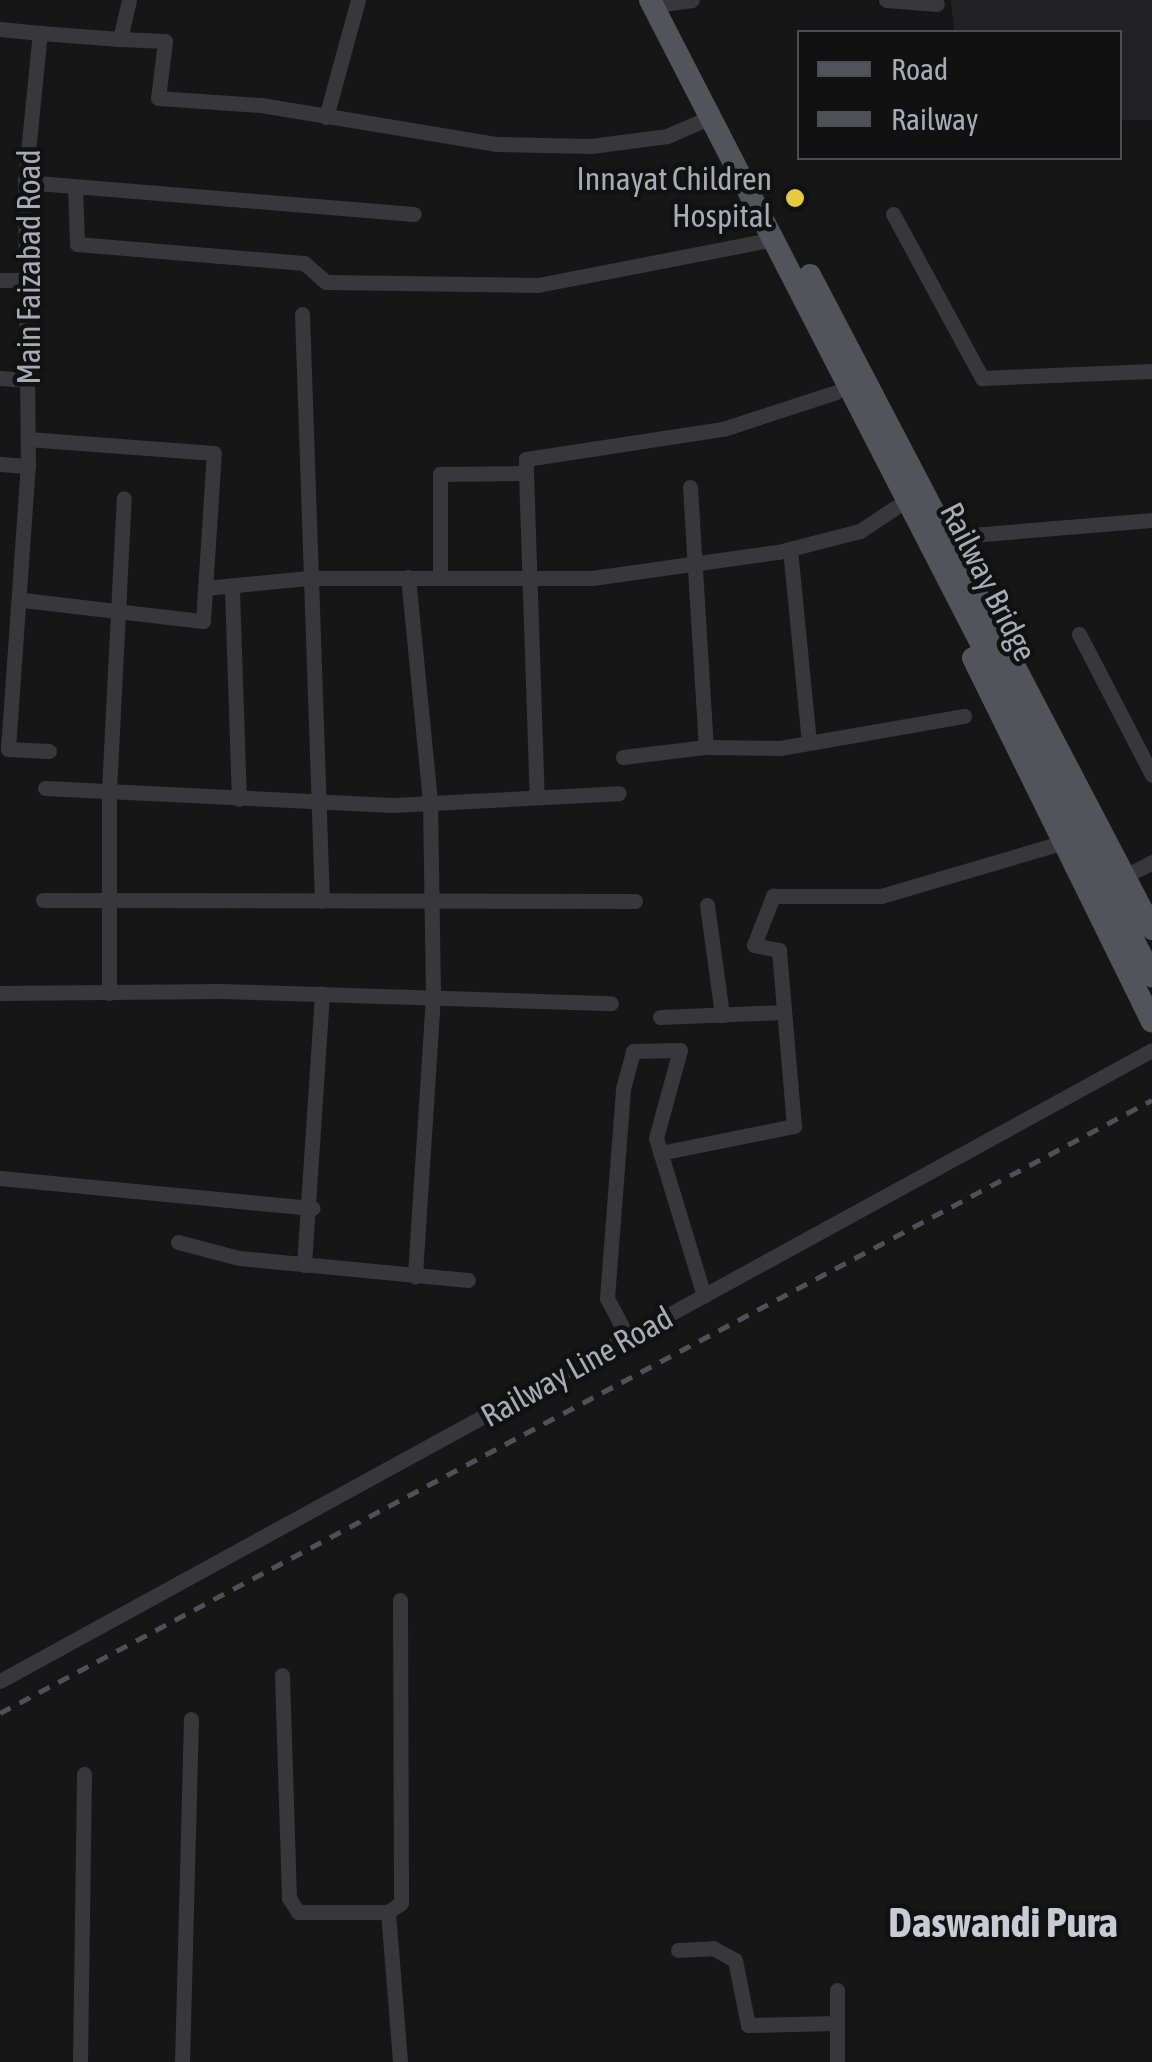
<!DOCTYPE html>
<style>
body{margin:0}
#map{position:relative;width:1152px;height:2062px;overflow:hidden;background:#161617;font-family:"Asap Condensed",sans-serif}
div>[style]{position:absolute}
.built>*{inset:0;background:#222224}
.minor>*{height:15px;margin:-7.5px;padding:0 7.5px;transform-origin:7.5px;border-radius:7.5px;background:#37373c}
.primary>*{height:22px;margin:-11px;padding:0 11px;transform-origin:11px;border-radius:11px;background:#53535b}
.rail>*{height:5px;margin-top:-2.5px;transform-origin:0;background:repeating-linear-gradient(90deg,#505057 0 12px,transparent 0 22px)}
.dots>*{width:28px;height:28px;translate:-50% -50%;box-sizing:border-box;border:5px solid #111112;border-radius:50%}
span{translate:-50% -50%;white-space:nowrap;text-align:center;line-height:1.15;-webkit-text-stroke:9px #111112;paint-order:stroke}
.poi-label{font-size:32px;color:#a8aab6}
.right{translate:-100% -50%;text-align:right}
.street-label{font-size:32px;color:#a8aab6}
.district-label{font-size:42px;color:#c9cad3;font-weight:700}
.legend{position:absolute;left:797px;top:30px;width:325px;height:130px;box-sizing:border-box;background:#111112;border:2px solid #4d4e54;margin:0;padding:12px 18px;list-style:none;font-size:30px;color:#a8aab6}
.legend li{display:flex;align-items:center;gap:20px;height:50px}
.legend b{width:50px;border:2px solid #4d4e54}
</style>
<div id="map">
<div class="built">
<div style="clip-path:polygon(951px 0,1152px 0,1152px 120px,1120px 120px,1120px 32px,954px 32px)"></div>
</div>
<div class="minor">
<div style="left:886px;top:0;width:51px;rotate:4.5deg"></div>
<div style="left:653px;top:5px;width:39px;rotate:-7deg"></div>
<div style="left:0;top:29px;width:40px;rotate:5.7deg"></div>
<div style="left:120px;top:39px;width:45px;rotate:2.5deg"></div>
<div style="left:165px;top:41px;width:57px;rotate:97deg"></div>
<div style="left:158px;top:98px;width:103px;rotate:3.9deg"></div>
<div style="left:261px;top:105px;width:239px;rotate:9.4deg"></div>
<div style="left:497px;top:144px;width:94px;rotate:1.2deg"></div>
<div style="left:591px;top:146px;width:77px;rotate:-7.5deg"></div>
<div style="left:667px;top:136px;width:48px;rotate:-23.4deg"></div>
<div style="left:326px;top:117px;width:121px;rotate:-74.7deg"></div>
<div style="left:25px;top:182px;width:390px;rotate:4.7deg"></div>
<div style="left:75px;top:186px;width:58px;rotate:88deg"></div>
<div style="left:77px;top:244px;width:228px;rotate:4.8deg"></div>
<div style="left:304px;top:263px;width:29px;rotate:41deg"></div>
<div style="left:326px;top:282px;width:212px;rotate:0.8deg"></div>
<div style="left:538px;top:285px;width:230px;rotate:-11deg"></div>
<div style="left:893px;top:214px;width:187px;rotate:61.5deg"></div>
<div style="left:982px;top:378px;width:170px;rotate:-2.4deg"></div>
<div style="left:0;top:280px;width:25px"></div>
<div style="left:302px;top:314px;width:587px;rotate:88.05deg"></div>
<div style="left:0;top:378px;width:28px;rotate:4deg"></div>
<div style="left:0;top:464px;width:28px;rotate:4deg"></div>
<div style="left:526px;top:473px;width:14px;rotate:-90deg"></div>
<div style="left:526px;top:459px;width:199px;rotate:-8.7deg"></div>
<div style="left:723px;top:429px;width:119px;rotate:-18.1deg"></div>
<div style="left:690px;top:487px;width:260px;rotate:86.5deg"></div>
<div style="left:948px;top:537px;width:205px;rotate:-4.8deg"></div>
<div style="left:790px;top:549px;width:194px;rotate:84.4deg"></div>
<div style="left:440px;top:576px;width:102px;rotate:-90deg"></div>
<div style="left:440px;top:474px;width:86px;rotate:-0.7deg"></div>
<div style="left:526px;top:473px;width:324px;rotate:88.1deg"></div>
<div style="left:408px;top:577px;width:227px;rotate:84.4deg"></div>
<div style="left:430px;top:803px;width:193px;rotate:89.1deg"></div>
<div style="left:433px;top:996px;width:281px;rotate:93.7deg"></div>
<div style="left:205px;top:588px;width:104px;rotate:-5.5deg"></div>
<div style="left:309px;top:578px;width:283px"></div>
<div style="left:592px;top:578px;width:188px;rotate:-8deg"></div>
<div style="left:778px;top:552px;width:85px;rotate:-14.4deg"></div>
<div style="left:860px;top:531px;width:43px;rotate:-33.7deg"></div>
<div style="left:232px;top:590px;width:209px;rotate:88.1deg"></div>
<div style="left:23px;top:600px;width:181px;rotate:6.7deg"></div>
<div style="left:203px;top:621px;width:168px;rotate:-86.3deg"></div>
<div style="left:214px;top:453px;width:187px;rotate:-175.7deg"></div>
<div style="left:1079px;top:634px;width:159px;rotate:62.6deg"></div>
<div style="left:49px;top:751px;width:41px;rotate:-177.2deg"></div>
<div style="left:8px;top:749px;width:284px;rotate:-86deg"></div>
<div style="left:28px;top:466px;width:284px;rotate:-90.6deg"></div>
<div style="left:25px;top:182px;width:150px;rotate:-84.3deg"></div>
<div style="left:40px;top:33px;width:80px;rotate:4.3deg"></div>
<div style="left:120px;top:39px;width:40px;rotate:-77deg"></div>
<div style="left:623px;top:757px;width:84px;rotate:-6.9deg"></div>
<div style="left:706px;top:747px;width:74px;rotate:0.8deg"></div>
<div style="left:780px;top:748px;width:187px;rotate:-9.9deg"></div>
<div style="left:45px;top:788px;width:348px;rotate:2.8deg"></div>
<div style="left:393px;top:805px;width:226px;rotate:-3deg"></div>
<div style="left:1123px;top:877px;width:33px;rotate:-27deg"></div>
<div style="left:43px;top:900px;width:592px;rotate:0.1deg"></div>
<div style="left:707px;top:905px;width:111px;rotate:82.2deg"></div>
<div style="left:0;top:993px;width:221px;rotate:-0.5deg"></div>
<div style="left:221px;top:991px;width:390px;rotate:1.8deg"></div>
<div style="left:109px;top:993px;width:203px;rotate:-90deg"></div>
<div style="left:109px;top:790px;width:292px;rotate:-87.1deg"></div>
<div style="left:660px;top:1017px;width:124px;rotate:-2.3deg"></div>
<div style="left:660px;top:1153px;width:137px;rotate:-11.4deg"></div>
<div style="left:794px;top:1126px;width:177px;rotate:-94.9deg"></div>
<div style="left:779px;top:950px;width:25px;rotate:-169deg"></div>
<div style="left:754px;top:945px;width:53px;rotate:-68.8deg"></div>
<div style="left:773px;top:896px;width:108px"></div>
<div style="left:881px;top:896px;width:192px;rotate:-16.4deg"></div>
<div style="left:0;top:1178px;width:314px;rotate:5.5deg"></div>
<div style="left:178px;top:1242px;width:63px;rotate:14.7deg"></div>
<div style="left:239px;top:1258px;width:230px;rotate:5.5deg"></div>
<div style="left:304px;top:1265px;width:272px;rotate:-86.2deg"></div>
<div style="left:628px;top:1338px;width:45px;rotate:-117.7deg"></div>
<div style="left:607px;top:1298px;width:210px;rotate:-85.6deg"></div>
<div style="left:623px;top:1089px;width:39px;rotate:-75deg"></div>
<div style="left:633px;top:1051px;width:47px;rotate:-1.2deg"></div>
<div style="left:680px;top:1050px;width:91px;rotate:105.3deg"></div>
<div style="left:656px;top:1138px;width:165px;rotate:73.1deg"></div>
<div style="left:400px;top:1600px;width:303px;rotate:89.8deg"></div>
<div style="left:401px;top:1903px;width:16px;rotate:145deg"></div>
<div style="left:388px;top:1912px;width:150px;rotate:85.4deg"></div>
<div style="left:282px;top:1675px;width:223px;rotate:88.2deg"></div>
<div style="left:289px;top:1898px;width:17px;rotate:57deg"></div>
<div style="left:298px;top:1912px;width:90px"></div>
<div style="left:0;top:1681px;width:1313px;rotate:-28.71deg"></div>
<div style="left:678px;top:1950px;width:35px;rotate:-3deg"></div>
<div style="left:713px;top:1948px;width:25px;rotate:29deg"></div>
<div style="left:735px;top:1960px;width:66px;rotate:78.7deg"></div>
<div style="left:748px;top:2025px;width:89px;rotate:-1.3deg"></div>
<div style="left:837px;top:1990px;width:72px;rotate:90deg"></div>
<div style="left:80px;top:2062px;width:288px;rotate:-89.2deg"></div>
<div style="left:182px;top:2062px;width:343px;rotate:-88.5deg"></div>
</div>
<div class="primary">
<div style="left:650px;top:0;width:1098px;rotate:62.78deg"></div>
<div style="left:810px;top:275px;width:738px;rotate:62.39deg"></div>
<div style="left:973px;top:658px;width:405px;rotate:63.8deg"></div>
</div>
<div class="rail">
<div style="left:0;top:1713px;width:1305px;rotate:-28.02deg"></div>
</div>
<div class="dots">
<div style="left:795px;top:198px;background:#e5cb40"></div>
</div>
<div class="poi-label">
<span class="right" style="left:772px;top:198px">Innayat Children<br>Hospital</span>
</div>
<div class="street-label">
<span style="left:29px;top:267px;rotate:-90deg">Main Faizabad Road</span>
<span style="left:988px;top:582px;rotate:63deg">Railway Bridge</span>
<span style="left:577px;top:1367px;rotate:-29deg">Railway Line Road</span>
</div>
<div class="district-label">
<span style="left:1003px;top:1922px">Daswandi Pura</span>
</div>
<ul class="legend">
<li><b style="height:12px;background:#53535b"></b>Road</li>
<li><b style="height:12px;background:#505057"></b>Railway</li>
</ul>
</div>
